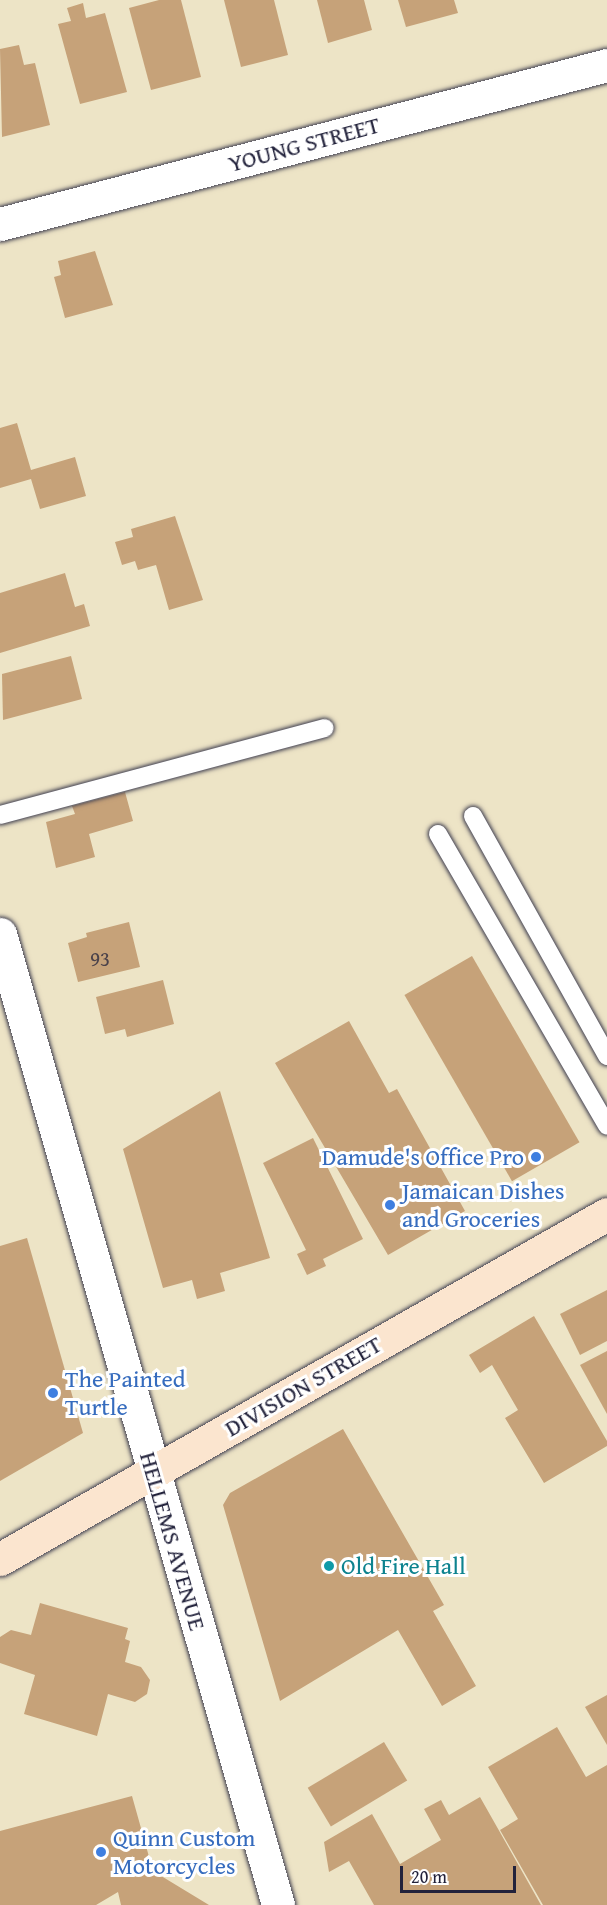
<!DOCTYPE html>
<style>
body{margin:0}
#map{position:relative;width:607px;height:1905px;overflow:hidden;background:#ede4c6;font-family:"Gentium Book Plus",serif}
div>[style]{position:absolute}
.building>*{inset:0;background:#c6a279;transform-origin:0 0}
.roads{filter:drop-shadow(0 0 2px #403f50) drop-shadow(0 0 2px #403f50)}
.service>*{height:18px;margin:-9px;padding:0 9px;transform-origin:9px;border-radius:9px;background:#fff}
.minor>*{height:33px;margin:-16.5px;padding:0 16.5px;transform-origin:16.5px;border-radius:16.5px;background:#fff}
.tertiary>*{height:33px;margin:-16.5px;padding:0 16.5px;transform-origin:16.5px;border-radius:16.5px;background:#fff}
.secondary>*{height:33px;margin:-16.5px;padding:0 16.5px;transform-origin:16.5px;border-radius:16.5px;background:#fbe5cf}
.dots>*{width:16px;height:16px;translate:-50% -50%;box-sizing:border-box;border:3px solid #fff;border-radius:50%}
span{translate:-50% -50%;white-space:nowrap;text-align:center;line-height:1.15;-webkit-text-stroke:6px #fff;paint-order:stroke}
.number-label{font-size:21px;color:#4b424a}
.number-label span{-webkit-text-stroke-width:0}
.street-label{font-size:24px;color:#22223b}
.shop-label{font-size:24px;color:#366cbe}
.right{translate:-100% -50%;text-align:right}
.left{translate:0 -50%;text-align:left}
.culture-label{font-size:24px;color:#0d838f}
.scale{position:absolute;left:400px;top:1866px;width:116px;height:27px;box-sizing:border-box;border:3px solid #22223b;border-top:0;padding-left:8px;font-size:18px;line-height:21px;white-space:nowrap;color:#22223b;-webkit-text-stroke:4px #fff;paint-order:stroke}
</style>
<div id="map">
<div class="building">
<div style="clip-path:polygon(159px 0,181px 0,201px 77px,151px 90px,129px 8px)"></div>
<div style="clip-path:polygon(224px 0,274px 0,288px 55px,241px 67px)"></div>
<div style="clip-path:polygon(317px 0,364px 0,372px 30px,328px 43px)"></div>
<div style="clip-path:polygon(398px 0,454px 0,458px 13px,406px 27px)"></div>
<div style="clip-path:polygon(83px 3px,86px 18px,105px 13px,127px 92px,80px 104px,58px 24px,71px 21px,67px 8px)"></div>
<div style="clip-path:polygon(19px 45px,24px 65px,35px 63px,50px 125px,2px 137px,0 49px)"></div>
<div style="clip-path:polygon(95px 251px,113px 305px,65px 318px,54px 277px,61px 275px,58px 261px)"></div>
<div style="clip-path:polygon(17px 423px,31px 470px,75px 457px,86px 496px,40px 509px,31px 479px,0 488px,0 428px)"></div>
<div style="clip-path:polygon(175px 516px,203px 600px,169px 610px,156px 565px,138px 570px,135px 561px,122px 565px,115px 542px,133px 537px,131px 529px)"></div>
<div style="clip-path:polygon(65px 573px,75px 607px,84px 604px,90px 626px,0 653px,0 593px)"></div>
<div style="clip-path:polygon(71px 656px,82px 699px,3px 720px,2px 674px)"></div>
<div style="clip-path:polygon(125px 792px,133px 821px,89px 834px,95px 857px,56px 868px,46px 822px,75px 814px,72px 806px)"></div>
<div style="clip-path:polygon(129px 922px,140px 967px,78px 982px,68px 943px,87px 937px,86px 933px)"></div>
<div style="left:472px;top:956px;width:215px;height:78px;rotate:60deg"></div>
<div style="clip-path:polygon(163px 980px,174px 1024px,127px 1037px,125px 1029px,105px 1034px,96px 997px)"></div>
<div style="clip-path:polygon(349px 1021px,389px 1093px,397px 1089px,465px 1211px,388px 1255px,275px 1063px)"></div>
<div style="clip-path:polygon(220px 1091px,270px 1258px,220px 1273px,225px 1291px,197px 1299px,192px 1280px,163px 1288px,123px 1149px)"></div>
<div style="clip-path:polygon(313px 1138px,363px 1239px,323px 1259px,326px 1266px,307px 1275px,297px 1254px,306px 1250px,263px 1163px)"></div>
<div style="clip-path:polygon(27px 1238px,83px 1433px,0 1481px,0 1246px)"></div>
<div style="clip-path:polygon(607px 1290px,607px 1341px,580px 1355px,560px 1314px)"></div>
<div style="clip-path:polygon(534px 1316px,607px 1441px,607px 1446px,544px 1483px,505px 1418px,518px 1410px,492px 1365px,480px 1373px,469px 1355px)"></div>
<div style="clip-path:polygon(607px 1351px,607px 1414px,580px 1365px)"></div>
<div style="clip-path:polygon(343px 1429px,444px 1605px,433px 1611px,476px 1686px,442px 1706px,398px 1630px,280px 1701px,223px 1505px,230px 1493px)"></div>
<div style="clip-path:polygon(40px 1603px,128px 1628px,125px 1639px,130px 1641px,125px 1662px,141px 1667px,150px 1680px,147px 1694px,135px 1702px,108px 1694px,97px 1736px,24px 1714px,35px 1675px,0 1663px,0 1637px,11px 1630px,31px 1635px)"></div>
<div style="clip-path:polygon(607px 1695px,607px 1745px,585px 1707px)"></div>
<div style="clip-path:polygon(557px 1727px,586px 1777px,607px 1765px,607px 1905px,543px 1905px,500px 1830px,518px 1819px,488px 1767px)"></div>
<div style="left:384px;top:1742px;width:45px;height:89px;rotate:59deg"></div>
<div style="clip-path:polygon(132px 1796px,153px 1871px,209px 1905px,121px 1905px,118px 1892px,96px 1905px,0 1905px,0 1831px)"></div>
<div style="clip-path:polygon(480px 1797px,541px 1905px,374px 1905px,349px 1861px,329px 1872px,324px 1842px,372px 1814px,400px 1864px,441px 1840px,424px 1809px,441px 1800px,449px 1815px)"></div>
</div>
<div class="roads">
<div class="service">
<div style="left:0;top:815px;width:336px;rotate:-15deg"></div>
<div style="left:473px;top:816px;width:275px;rotate:60.8deg"></div>
<div style="left:438px;top:834px;width:337px;rotate:59.9deg"></div>
</div>
<div class="minor">
<div style="left:0;top:224px;width:627px;rotate:-14.68deg"></div>
</div>
<div class="tertiary">
<div style="left:0;top:934px;width:1010px;rotate:74.02deg"></div>
</div>
<div class="secondary">
<div style="left:0;top:1559px;width:698px;rotate:-29.61deg"></div>
</div>
</div>
<div class="dots">
<div style="left:536px;top:1157px;background:#3f7fe0"></div>
<div style="left:390px;top:1205px;background:#3f7fe0"></div>
<div style="left:53px;top:1393px;background:#3f7fe0"></div>
<div style="left:329px;top:1566px;background:#0f9aa8"></div>
<div style="left:101px;top:1852px;background:#3f7fe0"></div>
</div>
<div class="number-label">
<span style="left:100px;top:959px">93</span>
</div>
<div class="street-label">
<span style="left:304px;top:144px;rotate:-15deg">YOUNG STREET</span>
<span style="left:303px;top:1386px;rotate:-30deg">DIVISION STREET</span>
<span style="left:173px;top:1541px;rotate:74deg">HELLEMS AVENUE</span>
</div>
<div class="shop-label">
<span class="right" style="left:524px;top:1157px">Damude's Office Pro</span>
<span class="left" style="left:402px;top:1205px">Jamaican Dishes<br>and Groceries</span>
<span class="left" style="left:65px;top:1393px">The Painted<br>Turtle</span>
<span class="left" style="left:113px;top:1852px">Quinn Custom<br>Motorcycles</span>
</div>
<div class="culture-label">
<span class="left" style="left:341px;top:1566px">Old Fire Hall</span>
</div>
<div class="scale">20 m</div>
</div>
